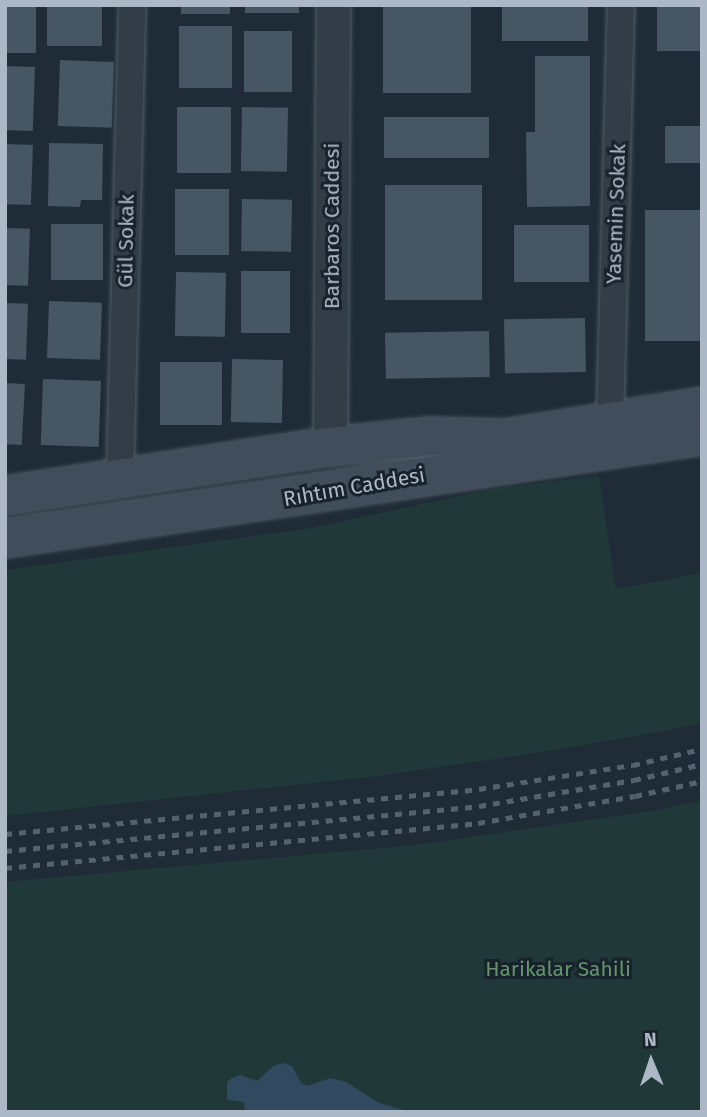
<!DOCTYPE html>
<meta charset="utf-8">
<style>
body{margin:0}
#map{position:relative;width:707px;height:1117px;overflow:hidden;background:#1f2c37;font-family:"Fira Sans",sans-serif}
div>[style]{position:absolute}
.green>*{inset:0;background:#213838}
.water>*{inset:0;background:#314a5f}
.building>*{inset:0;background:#465663;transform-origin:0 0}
.roads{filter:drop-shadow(0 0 2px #505b66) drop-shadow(0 0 2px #505b66)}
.minor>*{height:26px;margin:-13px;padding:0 13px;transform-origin:13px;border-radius:13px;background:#323d47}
.tertiary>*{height:33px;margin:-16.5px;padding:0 16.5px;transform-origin:16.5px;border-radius:16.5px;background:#323d47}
.secondary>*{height:37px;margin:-18.5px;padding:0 18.5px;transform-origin:18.5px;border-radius:18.5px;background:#404d5b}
.rail>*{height:5px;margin-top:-2.5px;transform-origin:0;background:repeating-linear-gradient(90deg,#54626f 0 7px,transparent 0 14px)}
span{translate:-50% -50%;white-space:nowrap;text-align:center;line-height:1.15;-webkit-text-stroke:6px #18222c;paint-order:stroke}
.street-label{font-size:21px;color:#acb8c5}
.park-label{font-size:21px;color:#639569}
.frame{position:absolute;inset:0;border:7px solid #acb8c5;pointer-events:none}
.north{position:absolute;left:616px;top:1026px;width:70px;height:70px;-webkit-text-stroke:5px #18222c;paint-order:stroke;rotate:358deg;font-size:19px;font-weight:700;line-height:28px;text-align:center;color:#acb8c5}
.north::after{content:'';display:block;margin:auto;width:24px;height:32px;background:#acb8c5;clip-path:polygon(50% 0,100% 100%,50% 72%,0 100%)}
</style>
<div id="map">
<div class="green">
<div style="clip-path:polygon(599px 476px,616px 589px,702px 573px,702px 724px,562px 749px,378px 776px,5px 816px,5px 570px,312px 528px,491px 489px)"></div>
<div style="clip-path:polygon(702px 800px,702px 1112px,5px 1112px,5px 882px,415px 845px,658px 810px)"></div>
</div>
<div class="water">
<div style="clip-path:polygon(284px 1063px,292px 1066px,301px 1083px,307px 1086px,331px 1078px,346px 1082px,379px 1103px,411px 1112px,239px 1112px,245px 1110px,244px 1102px,227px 1100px,227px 1082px,232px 1078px,240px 1075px,257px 1081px,275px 1065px)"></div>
</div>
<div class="building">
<div style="left:5px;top:5px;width:31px;height:48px"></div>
<div style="left:47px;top:5px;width:55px;height:41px"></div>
<div style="left:181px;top:5px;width:49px;height:9px"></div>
<div style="left:245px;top:5px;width:54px;height:8px"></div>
<div style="left:383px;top:5px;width:88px;height:88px"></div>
<div style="left:502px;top:5px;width:86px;height:36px"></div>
<div style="left:657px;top:5px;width:45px;height:46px"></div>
<div style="left:179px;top:26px;width:53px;height:62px"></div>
<div style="left:244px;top:31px;width:48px;height:61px"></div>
<div style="clip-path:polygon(535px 56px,590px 56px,590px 206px,527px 207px,526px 132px,535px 132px)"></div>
<div style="left:60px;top:60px;width:54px;height:66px;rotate:2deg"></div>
<div style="left:5px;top:66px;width:30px;height:64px;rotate:2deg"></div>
<div style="left:177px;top:107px;width:54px;height:66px"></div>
<div style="left:242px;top:107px;width:46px;height:64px;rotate:1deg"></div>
<div style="left:384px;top:117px;width:105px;height:41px"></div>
<div style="left:702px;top:126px;width:37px;height:37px;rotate:90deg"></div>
<div style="clip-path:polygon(49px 143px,103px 144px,102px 200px,81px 200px,80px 207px,48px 206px)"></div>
<div style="left:5px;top:144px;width:28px;height:60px;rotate:2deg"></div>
<div style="left:385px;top:185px;width:97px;height:115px"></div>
<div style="left:175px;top:189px;width:54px;height:66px"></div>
<div style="left:242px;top:199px;width:50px;height:52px;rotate:1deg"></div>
<div style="left:701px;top:210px;width:131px;height:56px;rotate:90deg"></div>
<div style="left:51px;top:224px;width:52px;height:56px"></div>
<div style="left:514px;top:225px;width:75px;height:57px"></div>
<div style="left:5px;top:228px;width:25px;height:57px;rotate:2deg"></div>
<div style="left:241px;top:271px;width:49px;height:62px"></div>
<div style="left:176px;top:272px;width:50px;height:64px;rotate:1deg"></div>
<div style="left:49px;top:301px;width:53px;height:57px;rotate:2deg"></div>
<div style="left:5px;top:303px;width:23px;height:56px;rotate:2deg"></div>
<div style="left:585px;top:318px;width:54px;height:81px;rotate:89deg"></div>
<div style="left:489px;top:331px;width:46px;height:104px;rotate:89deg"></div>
<div style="left:232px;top:359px;width:51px;height:63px;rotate:1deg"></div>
<div style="left:160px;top:362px;width:62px;height:63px"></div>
<div style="left:43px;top:379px;width:58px;height:66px;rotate:2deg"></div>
<div style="left:5px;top:383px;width:20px;height:61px;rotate:3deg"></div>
</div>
<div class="roads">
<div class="minor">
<div style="left:610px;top:422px;width:417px;rotate:-88.5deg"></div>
<div style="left:120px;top:476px;width:471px;rotate:-88.5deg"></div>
</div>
<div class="tertiary">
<div style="left:330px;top:446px;width:441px;rotate:-89.6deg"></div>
</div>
<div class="secondary">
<div style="left:5px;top:495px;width:329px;rotate:-8.6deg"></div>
<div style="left:330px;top:446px;width:100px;rotate:-5.8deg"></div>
<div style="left:429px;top:436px;width:76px;rotate:1.5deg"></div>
<div style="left:505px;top:438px;width:200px;rotate:-9.2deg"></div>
<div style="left:5px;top:538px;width:705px;rotate:-8.41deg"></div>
</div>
</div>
<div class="rail">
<div style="left:5px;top:834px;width:476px;rotate:-5.4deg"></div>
<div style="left:479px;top:789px;width:156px;rotate:-8.9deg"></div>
<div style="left:633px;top:765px;width:71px;rotate:-13.1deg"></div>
<div style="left:5px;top:851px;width:476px;rotate:-5.4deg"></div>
<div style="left:479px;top:806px;width:157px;rotate:-9.5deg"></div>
<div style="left:634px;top:780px;width:70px;rotate:-13.2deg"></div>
<div style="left:5px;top:868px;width:475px;rotate:-5.4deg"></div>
<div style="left:478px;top:823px;width:159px;rotate:-9.8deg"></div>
<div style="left:635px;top:796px;width:69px;rotate:-12.6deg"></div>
</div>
<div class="street-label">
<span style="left:616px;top:214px;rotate:-88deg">Yasemin Sokak</span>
<span style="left:332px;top:226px;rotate:-90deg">Barbaros Caddesi</span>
<span style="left:126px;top:241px;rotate:-89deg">Gül Sokak</span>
<span style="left:354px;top:487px;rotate:-10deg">Rıhtım Caddesi</span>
</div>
<div class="park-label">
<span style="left:558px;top:969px">Harikalar Sahili</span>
</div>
<div class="frame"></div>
<div class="north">N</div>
</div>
